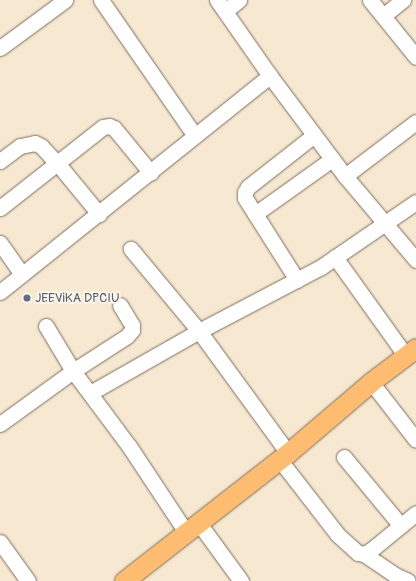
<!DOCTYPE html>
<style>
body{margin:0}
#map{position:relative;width:416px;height:581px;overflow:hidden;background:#f7e9d1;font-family:Pangolin,sans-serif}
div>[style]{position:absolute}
.roads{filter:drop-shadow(0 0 1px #7d6d5d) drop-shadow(0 0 1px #7d6d5d)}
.minor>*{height:15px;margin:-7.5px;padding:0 7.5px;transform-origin:7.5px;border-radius:7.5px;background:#fff}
.major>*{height:19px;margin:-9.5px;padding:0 9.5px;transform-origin:9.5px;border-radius:9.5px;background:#fdbc70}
.dots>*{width:11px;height:11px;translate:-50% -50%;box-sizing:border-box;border:2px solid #fcf5e5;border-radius:50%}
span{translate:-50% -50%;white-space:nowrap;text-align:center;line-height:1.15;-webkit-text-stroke:4px #fcf5e5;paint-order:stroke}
.service-label{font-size:13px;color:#4e5e75}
.left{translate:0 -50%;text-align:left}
</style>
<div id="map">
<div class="roads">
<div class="minor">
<div style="left:101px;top:0;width:165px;rotate:55.3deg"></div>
<div style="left:217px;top:0;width:93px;rotate:55.1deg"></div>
<div style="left:270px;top:76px;width:125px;rotate:53.1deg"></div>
<div style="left:345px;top:176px;width:110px;rotate:49.8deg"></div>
<div style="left:370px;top:0;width:73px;rotate:51.1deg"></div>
<div style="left:225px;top:11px;width:18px;rotate:-38deg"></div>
<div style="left:383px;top:16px;width:26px;rotate:-39deg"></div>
<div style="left:0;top:48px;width:81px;rotate:-36.4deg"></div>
<div style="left:0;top:161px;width:25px;rotate:-37deg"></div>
<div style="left:20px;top:146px;width:15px;rotate:-11deg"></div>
<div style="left:35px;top:143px;width:7px;rotate:27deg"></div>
<div style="left:41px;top:146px;width:25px;rotate:47deg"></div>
<div style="left:58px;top:164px;width:65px;rotate:50.6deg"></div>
<div style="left:345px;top:176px;width:89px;rotate:-37.3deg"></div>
<div style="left:0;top:208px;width:131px;rotate:-38.2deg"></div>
<div style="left:103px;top:127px;width:6px;rotate:-9deg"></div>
<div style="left:109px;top:126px;width:5px;rotate:22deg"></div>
<div style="left:114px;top:128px;width:58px;rotate:50.6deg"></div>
<div style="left:255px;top:214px;width:95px;rotate:-35.5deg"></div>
<div style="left:0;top:243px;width:38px;rotate:55deg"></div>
<div style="left:335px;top:257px;width:122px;rotate:54.4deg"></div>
<div style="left:297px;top:280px;width:97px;rotate:-122.4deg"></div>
<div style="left:245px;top:198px;width:6px;rotate:-90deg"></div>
<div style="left:245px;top:192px;width:6px;rotate:-59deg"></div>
<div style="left:248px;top:187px;width:84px;rotate:-38.2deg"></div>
<div style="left:0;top:292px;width:346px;rotate:-38.7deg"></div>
<div style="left:46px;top:326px;width:52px;rotate:59deg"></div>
<div style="left:73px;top:371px;width:94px;rotate:53.3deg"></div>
<div style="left:129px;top:446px;width:103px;rotate:56.5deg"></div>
<div style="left:371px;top:382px;width:73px;rotate:52.2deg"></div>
<div style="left:90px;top:393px;width:125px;rotate:-29.6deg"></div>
<div style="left:199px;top:331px;width:107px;rotate:-129.7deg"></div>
<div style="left:0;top:424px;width:90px;rotate:-36deg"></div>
<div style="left:73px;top:371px;width:64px;rotate:-32.9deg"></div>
<div style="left:127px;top:336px;width:8px;rotate:-50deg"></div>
<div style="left:132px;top:330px;width:5px;rotate:-90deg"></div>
<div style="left:132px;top:325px;width:23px;rotate:-121deg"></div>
<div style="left:288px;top:453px;width:151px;rotate:-126.1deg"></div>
<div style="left:199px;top:331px;width:138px;rotate:-27.7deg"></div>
<div style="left:321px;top:267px;width:115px;rotate:-34.4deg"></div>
<div style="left:344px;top:457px;width:89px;rotate:50.4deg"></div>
<div style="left:279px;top:459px;width:96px;rotate:52.2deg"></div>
<div style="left:338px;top:535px;width:27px;rotate:42deg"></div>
<div style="left:358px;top:553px;width:6px;rotate:9deg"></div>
<div style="left:364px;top:554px;width:8px;rotate:-30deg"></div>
<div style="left:371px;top:550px;width:58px;rotate:-39.4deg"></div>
<div style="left:198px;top:522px;width:73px;rotate:53.9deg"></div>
<div style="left:0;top:542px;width:48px;rotate:54.3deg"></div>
<div style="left:364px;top:554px;width:37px;rotate:34deg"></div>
<div style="left:395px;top:575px;width:14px;rotate:25deg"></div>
</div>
<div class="major">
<div style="left:124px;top:581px;width:208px;rotate:-38deg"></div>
<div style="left:288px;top:453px;width:109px;rotate:-40.5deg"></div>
<div style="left:371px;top:382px;width:56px;rotate:-37.1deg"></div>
</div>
</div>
<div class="dots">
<div style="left:27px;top:298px;background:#5c6f8a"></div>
</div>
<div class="service-label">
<span class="left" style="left:35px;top:298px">JEEViKA DPCIU</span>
</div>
</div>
